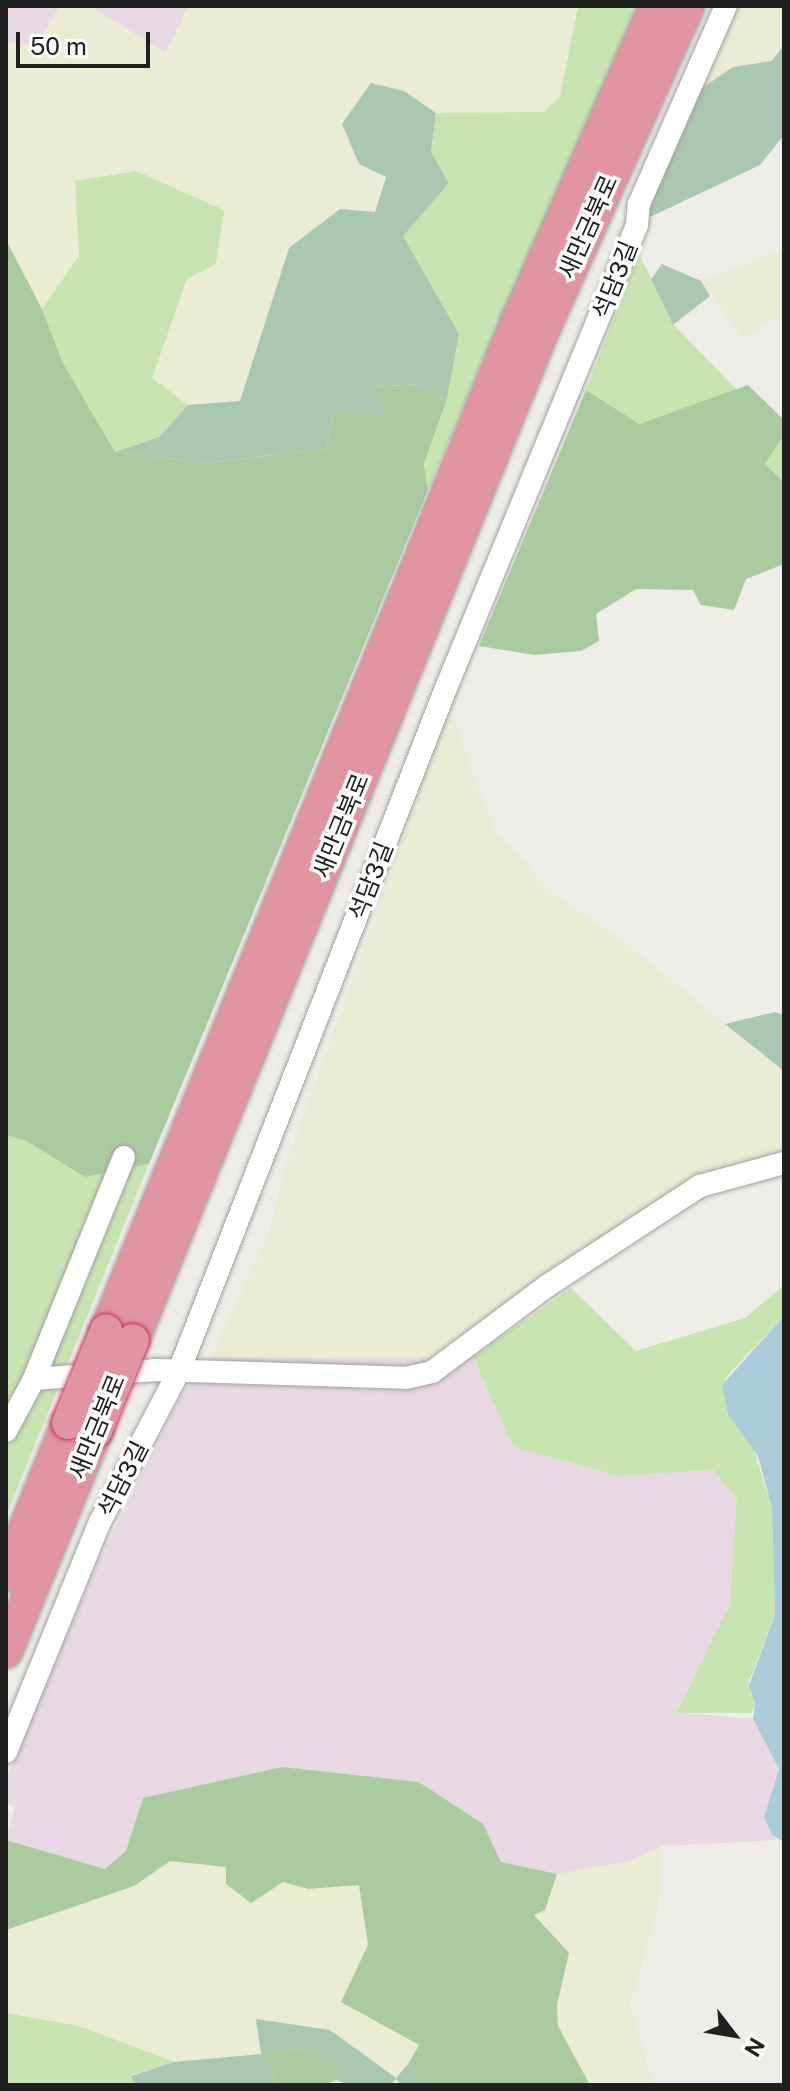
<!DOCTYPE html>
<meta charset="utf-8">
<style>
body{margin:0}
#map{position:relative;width:790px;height:2091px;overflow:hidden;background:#efede7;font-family:"Public Sans","Noto Sans KR",sans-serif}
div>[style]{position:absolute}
.industrial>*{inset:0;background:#e8d9e5}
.farmland>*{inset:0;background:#eaecd4}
.grass>*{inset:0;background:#c8e5b1}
.forest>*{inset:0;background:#aacb9f}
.cemetery>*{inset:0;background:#aac7af}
.water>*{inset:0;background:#abcdd9}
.roads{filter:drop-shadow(0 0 2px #a1a1a1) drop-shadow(0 0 2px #a1a1a1)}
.minor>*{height:22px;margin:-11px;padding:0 11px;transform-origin:11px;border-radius:11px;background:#fff}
.highway>*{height:32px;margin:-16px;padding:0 16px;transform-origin:16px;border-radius:16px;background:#e095a0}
.bridges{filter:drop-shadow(0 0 2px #cd3462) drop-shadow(0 0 2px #cd3462)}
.highway-bridge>*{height:32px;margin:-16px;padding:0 16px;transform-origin:16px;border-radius:16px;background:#e095a0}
span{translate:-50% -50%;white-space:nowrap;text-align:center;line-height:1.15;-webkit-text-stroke:7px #fff;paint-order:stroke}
.street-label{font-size:24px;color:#202020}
.frame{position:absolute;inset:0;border:8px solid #202020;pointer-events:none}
.north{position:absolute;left:694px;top:1995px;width:80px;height:80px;-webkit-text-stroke:6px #fff;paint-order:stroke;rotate:121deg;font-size:22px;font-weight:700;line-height:32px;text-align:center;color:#202020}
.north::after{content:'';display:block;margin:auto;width:28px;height:36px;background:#202020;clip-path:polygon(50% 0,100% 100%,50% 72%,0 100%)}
.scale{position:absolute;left:16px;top:32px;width:134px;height:36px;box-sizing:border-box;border:4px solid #202020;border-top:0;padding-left:10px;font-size:24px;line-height:28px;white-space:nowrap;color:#202020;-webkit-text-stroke:6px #fff;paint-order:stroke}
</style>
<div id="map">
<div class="industrial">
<div style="clip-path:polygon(6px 6px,60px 6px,37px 44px,6px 42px)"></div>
<div style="clip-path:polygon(90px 6px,188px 6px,166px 53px)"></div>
<div style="clip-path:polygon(473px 1357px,513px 1447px,618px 1476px,713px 1470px,738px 1499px,730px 1604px,676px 1712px,753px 1719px,779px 1769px,764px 1817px,776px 1840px,663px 1846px,628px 1862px,557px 1874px,501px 1862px,483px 1824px,419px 1782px,359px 1776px,144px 1798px,126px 1851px,105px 1869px,6px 1840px,15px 1806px,6px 1803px,6px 1779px,95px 1569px,182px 1395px,210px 1358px)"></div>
</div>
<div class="farmland">
<div style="clip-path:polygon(60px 6px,90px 6px,166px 53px,188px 6px,578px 6px,560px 97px,543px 112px,436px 113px,404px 91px,375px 212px,289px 248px,240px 401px,188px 405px,152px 378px,187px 279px,79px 256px,42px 309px,6px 240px,6px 42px,37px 44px)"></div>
<div style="clip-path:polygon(735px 6px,784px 6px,784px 45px,772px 61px,733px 67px,693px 94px)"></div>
<div style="clip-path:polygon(784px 249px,784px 322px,777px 317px,744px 339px,701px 281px)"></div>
<div style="clip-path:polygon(450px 707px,492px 825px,548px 889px,629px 946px,784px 1071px,784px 1152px,695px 1176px,429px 1357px,210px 1358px,269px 1235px,283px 1173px)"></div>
<div style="clip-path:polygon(662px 1846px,657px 1913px,630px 2004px,653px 2085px,590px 2085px,558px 2026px,557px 2005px,569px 1953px,534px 1915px,545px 1910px,557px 1874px,628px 1862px)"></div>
<div style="clip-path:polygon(170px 1861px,227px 1867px,308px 1889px,360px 1885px,368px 1945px,341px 2002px,419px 2046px,397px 2078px,401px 2085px,390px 2085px,396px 2079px,256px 2019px,261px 2054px,174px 2062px,80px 2026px,6px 2013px,6px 1930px,134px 1886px)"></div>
</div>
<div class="grass">
<div style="clip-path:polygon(578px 6px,637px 6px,428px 490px,424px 464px,447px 399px,459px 334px,402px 236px,449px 183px,431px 152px,436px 113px,543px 112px,560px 97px)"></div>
<div style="clip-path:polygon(136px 171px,224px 210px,216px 264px,187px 279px,152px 378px,188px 405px,159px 437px,115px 452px,63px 363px,42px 309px,79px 256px,75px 181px)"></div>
<div style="clip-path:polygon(639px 254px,674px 325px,737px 390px,638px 424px,586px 390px)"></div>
<div style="clip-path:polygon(784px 435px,784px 482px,765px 464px)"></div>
<div style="clip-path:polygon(6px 1135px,26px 1141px,85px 1177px,149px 1164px,6px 1516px)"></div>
<div style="clip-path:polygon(784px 1285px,784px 1316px,725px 1378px,728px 1414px,752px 1444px,772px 1508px,775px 1615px,749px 1681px,755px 1702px,752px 1713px,676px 1713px,730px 1604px,737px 1499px,713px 1470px,619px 1476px,513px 1447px,473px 1357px,571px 1288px,636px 1351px,745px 1318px)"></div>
<div style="clip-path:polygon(6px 2013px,80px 2026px,174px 2062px,131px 2075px,135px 2085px,6px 2085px)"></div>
</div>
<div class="forest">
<div style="clip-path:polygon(6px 240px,42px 309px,63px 363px,115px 452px,205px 463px,326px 449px,334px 410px,373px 387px,419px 384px,447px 399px,424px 464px,428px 490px,149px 1164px,85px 1177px,26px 1141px,6px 1135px)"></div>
<div style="clip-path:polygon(748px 385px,784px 420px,784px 435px,765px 464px,784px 482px,784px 564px,746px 579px,734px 610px,701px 605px,693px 590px,636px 589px,596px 614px,599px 641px,581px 651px,534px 655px,479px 646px,586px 390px,639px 424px)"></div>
<div style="clip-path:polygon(282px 1767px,419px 1782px,483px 1824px,501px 1862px,557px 1874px,545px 1910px,534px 1915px,569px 1953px,557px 2005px,558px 2026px,590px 2085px,425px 2085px,408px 2064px,419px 2045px,341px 2002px,368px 1945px,359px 1885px,308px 1889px,283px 1882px,251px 1903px,226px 1884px,226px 1867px,170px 1861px,134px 1886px,6px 1930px,6px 1840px,105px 1869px,126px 1851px,143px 1798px)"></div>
<div style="clip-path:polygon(299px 2049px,339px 2064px,337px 2080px,323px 2085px,272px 2085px,275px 2074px,261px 2054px)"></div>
</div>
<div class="cemetery">
<div style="clip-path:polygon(784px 45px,784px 135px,760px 165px,648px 218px,649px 197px,693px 94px,733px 67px,772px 61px)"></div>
<div style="clip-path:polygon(371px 83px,404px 91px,436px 113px,431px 152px,449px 183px,403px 236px,459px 334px,447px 399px,419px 384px,373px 387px,386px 416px,334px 410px,326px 449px,205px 463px,115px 452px,159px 437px,188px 405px,240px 401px,289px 248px,340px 209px,375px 212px,386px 177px,359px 164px,342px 124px)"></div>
<div style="clip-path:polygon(662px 264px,701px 281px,710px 296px,673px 325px,651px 279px)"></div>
<div style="clip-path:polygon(775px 1012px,784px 1015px,784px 1071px,725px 1024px)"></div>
<div style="clip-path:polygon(256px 2019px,330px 2030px,396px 2078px,408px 2064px,425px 2085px,401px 2085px,396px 2079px,390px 2085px,348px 2085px,337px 2080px,338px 2064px,299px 2049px,262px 2054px,275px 2074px,272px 2085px,135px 2085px,131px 2076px,174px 2062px,261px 2054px)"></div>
</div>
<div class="water">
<div style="clip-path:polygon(784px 1316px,784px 1842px,772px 1835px,764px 1817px,779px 1769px,753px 1719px,755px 1702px,749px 1685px,775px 1615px,772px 1508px,758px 1456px,728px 1414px,722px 1385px)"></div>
</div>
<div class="roads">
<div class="minor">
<div style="left:124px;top:1157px;width:240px;rotate:112.1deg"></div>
<div style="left:34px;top:1379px;width:123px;rotate:-4.2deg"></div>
<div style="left:157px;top:1370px;width:249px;rotate:1.8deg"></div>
<div style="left:406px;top:1378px;width:27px;rotate:-13deg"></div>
<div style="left:432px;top:1372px;width:144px;rotate:-36.8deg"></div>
<div style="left:547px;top:1286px;width:183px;rotate:-33.2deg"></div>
<div style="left:700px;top:1186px;width:87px;rotate:-15.3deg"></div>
<div style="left:6px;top:1431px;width:59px;rotate:-61.7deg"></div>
<div style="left:6px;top:1752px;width:248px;rotate:-67.8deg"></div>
<div style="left:100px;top:1522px;width:170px;rotate:-62.4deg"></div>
<div style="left:179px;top:1371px;width:733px;rotate:-68.65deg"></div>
<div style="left:446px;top:688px;width:501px;rotate:-67.58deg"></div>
<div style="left:637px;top:225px;width:21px;rotate:-85deg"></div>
<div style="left:639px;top:204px;width:216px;rotate:-66.3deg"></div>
</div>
<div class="highway">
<div style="left:106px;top:1331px;width:1089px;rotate:-67.84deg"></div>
<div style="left:517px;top:322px;width:345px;rotate:-66.3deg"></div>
<div style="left:133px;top:1340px;width:1085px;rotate:-67.9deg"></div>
<div style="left:541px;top:335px;width:360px;rotate:-65.9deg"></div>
<div style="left:6px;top:1575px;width:164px;rotate:-67.8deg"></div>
<div style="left:6px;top:1652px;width:239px;rotate:-67.8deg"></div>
</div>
</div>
<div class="bridges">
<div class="highway-bridge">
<div style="left:68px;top:1423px;width:100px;rotate:-67.6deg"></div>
<div style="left:96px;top:1431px;width:98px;rotate:-67.9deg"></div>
</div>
</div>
<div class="street-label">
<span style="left:588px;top:227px;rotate:-66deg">새만금북로</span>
<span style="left:615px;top:280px;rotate:-68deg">석담3길</span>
<span style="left:341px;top:826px;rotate:-68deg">새만금북로</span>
<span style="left:371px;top:881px;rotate:-69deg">석담3길</span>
<span style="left:97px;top:1427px;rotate:-68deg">새만금북로</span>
<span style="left:123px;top:1479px;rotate:-63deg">석담3길</span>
</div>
<div class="frame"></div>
<div class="north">N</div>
<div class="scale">50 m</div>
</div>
